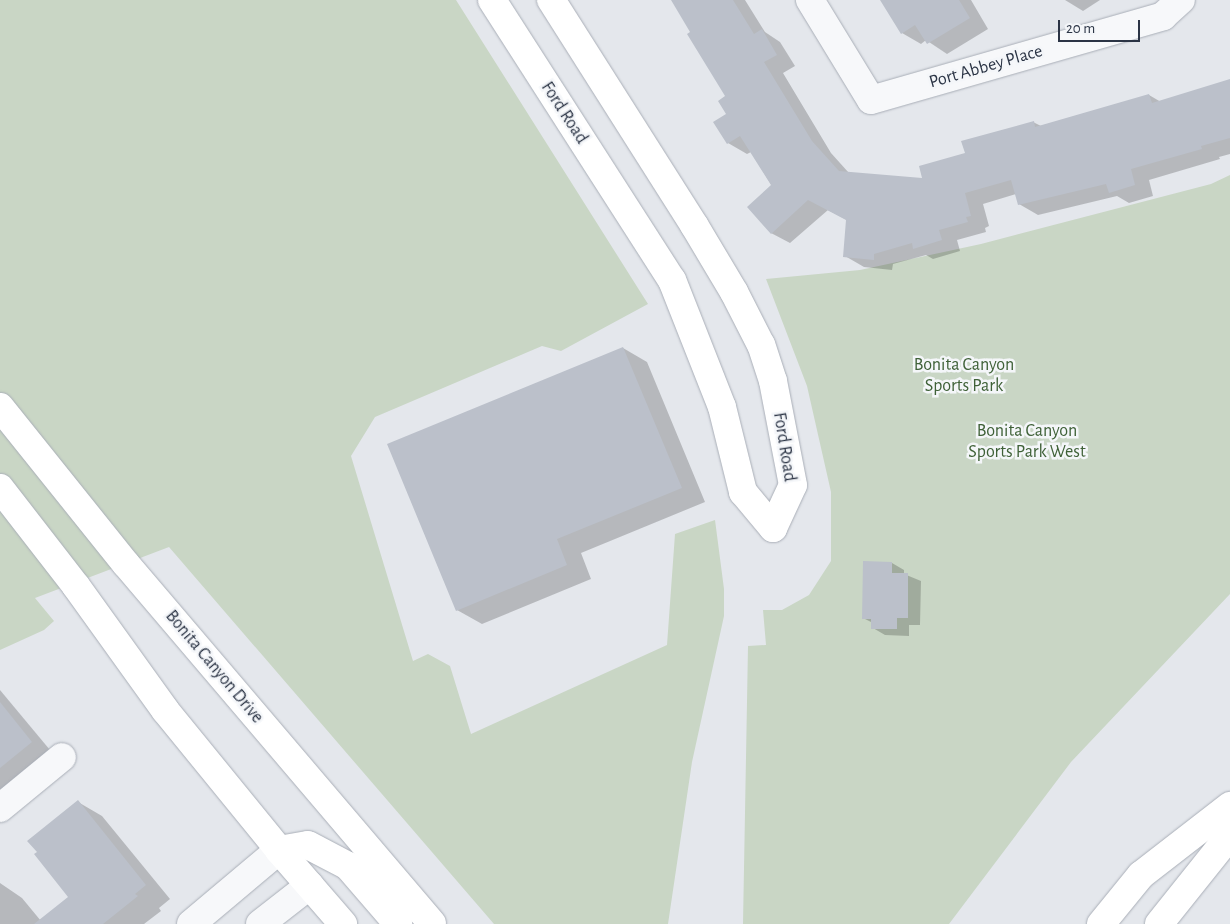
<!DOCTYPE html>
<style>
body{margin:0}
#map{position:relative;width:1230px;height:924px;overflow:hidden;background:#e4e7ec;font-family:"Alegreya Sans",sans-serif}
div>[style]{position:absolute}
.green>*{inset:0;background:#c9d6c5}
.shadow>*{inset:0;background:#0003}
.building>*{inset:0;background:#bbc0ca}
.roads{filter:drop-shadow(0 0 1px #a9aeb7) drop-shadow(0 0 1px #a9aeb7)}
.street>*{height:28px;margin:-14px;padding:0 14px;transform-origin:14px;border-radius:14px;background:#f7f8fa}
.secondary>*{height:28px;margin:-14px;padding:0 14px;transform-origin:14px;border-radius:14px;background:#fff}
.primary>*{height:28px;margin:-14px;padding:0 14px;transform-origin:14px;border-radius:14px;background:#fff}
span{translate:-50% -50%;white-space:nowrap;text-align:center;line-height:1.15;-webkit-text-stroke:5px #f4f6f9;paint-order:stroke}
.street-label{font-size:18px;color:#2b3445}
.park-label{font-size:18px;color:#3f6138}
.scale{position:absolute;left:1058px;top:20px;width:82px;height:22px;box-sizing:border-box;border:2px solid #2b3445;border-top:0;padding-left:6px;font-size:15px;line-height:18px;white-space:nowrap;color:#2b3445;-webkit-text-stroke:4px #f4f6f9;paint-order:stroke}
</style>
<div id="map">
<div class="green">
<div style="clip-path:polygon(0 0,456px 0,648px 304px,561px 351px,542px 346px,375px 417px,351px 456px,413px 661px,428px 654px,450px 666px,471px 734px,667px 645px,675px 534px,715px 520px,724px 589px,724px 616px,692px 762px,668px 924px,494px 924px,169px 547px,35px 598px,54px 621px,44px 630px,0 650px)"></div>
<div style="clip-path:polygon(1230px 175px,1230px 594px,1071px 762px,949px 924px,743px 924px,748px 646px,766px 645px,763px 610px,782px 610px,809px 595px,831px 561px,831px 492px,807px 386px,766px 279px,860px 270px,981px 244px,1211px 184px)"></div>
</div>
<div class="shadow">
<div style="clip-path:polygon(673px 0,745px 0,765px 32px,780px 42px,795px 66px,783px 73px,831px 153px,849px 173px,923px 180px,967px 154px,1033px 122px,1041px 126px,1149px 95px,1161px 102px,1230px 80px,1230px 154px,1219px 157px,1220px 159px,1149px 180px,1153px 196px,1129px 203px,1117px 196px,1038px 215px,1019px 204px,1016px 194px,983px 204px,989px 226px,985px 228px,986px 232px,957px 240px,960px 251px,933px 259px,926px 255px,893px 264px,892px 270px,864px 267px,845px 256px,847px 220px,828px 210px,790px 243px,771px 233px,772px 186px,751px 152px,747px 154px,728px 143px,715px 122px,728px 114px,727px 97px)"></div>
<div style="clip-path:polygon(882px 0,971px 0,988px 29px,947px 54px,926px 40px,921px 44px,902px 33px)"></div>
<div style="clip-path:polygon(1065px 0,1100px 0,1083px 11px)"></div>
<div style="clip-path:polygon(623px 348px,647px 362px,705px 502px,581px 553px,591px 579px,482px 624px,457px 610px)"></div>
<div style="clip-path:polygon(892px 563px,904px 570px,904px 574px,921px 581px,920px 625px,909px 625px,909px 636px,885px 635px,873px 628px,873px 623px,863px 618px)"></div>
<div style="clip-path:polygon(0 690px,55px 756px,0 801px)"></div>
<div style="clip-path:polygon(78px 802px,102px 816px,170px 899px,159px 908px,161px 911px,144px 924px,0 924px,0 883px,22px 898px,41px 921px,69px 897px)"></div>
</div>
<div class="building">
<div style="clip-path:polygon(671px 0,733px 0,754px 34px,762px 29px,777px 55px,764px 62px,812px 141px,839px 171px,922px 178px,919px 166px,965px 153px,961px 141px,1034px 121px,1035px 127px,1149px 94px,1152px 103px,1230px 79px,1230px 138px,1201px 146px,1202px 149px,1131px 169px,1135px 185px,1109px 193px,1106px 184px,1018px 205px,1011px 180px,965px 193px,971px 216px,966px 217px,968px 222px,939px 230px,942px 240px,913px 249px,912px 243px,874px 254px,874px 260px,843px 257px,846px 220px,808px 200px,771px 234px,747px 207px,771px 185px,740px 136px,727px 144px,713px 122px,726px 114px,718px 101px,725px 96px,687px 34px,690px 32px)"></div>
<div style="clip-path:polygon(880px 0,959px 0,970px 18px,927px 44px,915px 25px,901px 34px)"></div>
<div style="clip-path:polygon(623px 347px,682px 488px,557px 539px,567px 565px,456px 611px,387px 444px)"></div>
<div style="clip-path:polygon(863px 561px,892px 562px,892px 573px,908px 573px,908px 618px,897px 618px,897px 629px,871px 629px,871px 619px,862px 619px)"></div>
<div style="clip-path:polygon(0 702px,32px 742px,0 768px)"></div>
<div style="clip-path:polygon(78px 800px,146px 885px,135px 894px,138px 896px,103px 924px,34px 924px,68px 897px,34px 854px,37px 852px,27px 841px)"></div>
</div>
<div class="roads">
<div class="street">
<div style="left:810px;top:0;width:117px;rotate:58.6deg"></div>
<div style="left:871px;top:100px;width:304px;rotate:-16deg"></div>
<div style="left:1163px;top:16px;width:24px;rotate:-42deg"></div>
<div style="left:0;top:808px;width:80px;rotate:-39.4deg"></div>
<div style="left:191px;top:924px;width:115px;rotate:-40.1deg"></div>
<div style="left:260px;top:924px;width:63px;rotate:-38deg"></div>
</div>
<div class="secondary">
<div style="left:492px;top:0;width:333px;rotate:57.3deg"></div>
<div style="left:672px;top:280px;width:136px;rotate:68.5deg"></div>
<div style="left:722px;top:407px;width:88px;rotate:76.1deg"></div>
<div style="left:743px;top:492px;width:47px;rotate:50.2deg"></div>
<div style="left:773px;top:528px;width:47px;rotate:-65.1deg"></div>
<div style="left:793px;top:485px;width:106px;rotate:-100.9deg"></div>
<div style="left:773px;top:381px;width:38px;rotate:-108deg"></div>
<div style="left:761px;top:345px;width:59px;rotate:-117deg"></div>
<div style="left:734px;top:292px;width:78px;rotate:-120.8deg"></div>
<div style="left:694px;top:225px;width:267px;rotate:-122.4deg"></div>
<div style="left:0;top:407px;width:201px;rotate:51.3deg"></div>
<div style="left:126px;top:564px;width:472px;rotate:49.6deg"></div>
<div style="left:0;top:488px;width:124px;rotate:52.2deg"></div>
<div style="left:76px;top:586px;width:153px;rotate:54.3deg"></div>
<div style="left:165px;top:710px;width:181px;rotate:50.8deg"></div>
<div style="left:279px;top:850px;width:98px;rotate:49.1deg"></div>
<div style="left:279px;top:850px;width:29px;rotate:-10deg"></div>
<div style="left:308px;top:845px;width:45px;rotate:27.7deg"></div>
<div style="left:348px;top:866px;width:77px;rotate:49.2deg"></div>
</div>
<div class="primary">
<div style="left:1101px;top:924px;width:63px;rotate:-50.8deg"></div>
<div style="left:1141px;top:875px;width:113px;rotate:-37.8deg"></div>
<div style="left:1159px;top:924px;width:114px;rotate:-51.4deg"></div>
</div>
</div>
<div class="street-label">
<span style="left:986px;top:67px;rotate:-16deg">Port Abbey Place</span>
<span style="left:564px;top:113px;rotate:57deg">Ford Road</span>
<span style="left:784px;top:447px;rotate:81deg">Ford Road</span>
<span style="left:214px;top:667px;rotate:50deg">Bonita Canyon Drive</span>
</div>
<div class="park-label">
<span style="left:964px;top:376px">Bonita Canyon<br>Sports Park</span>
<span style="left:1027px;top:442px">Bonita Canyon<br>Sports Park West</span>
</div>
<div class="scale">20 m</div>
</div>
